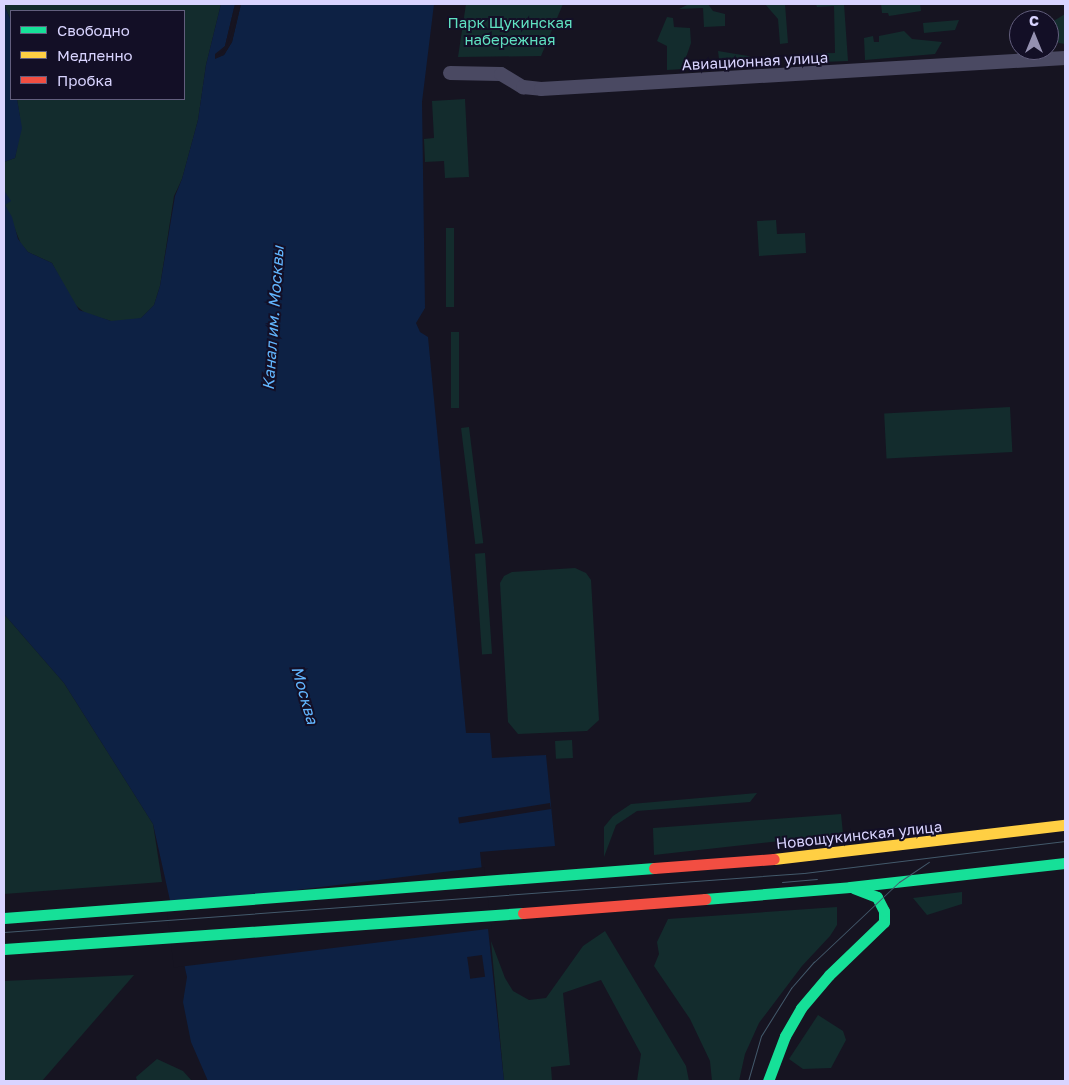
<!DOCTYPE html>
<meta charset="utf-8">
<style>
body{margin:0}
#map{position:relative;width:1069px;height:1085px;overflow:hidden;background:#161421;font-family:"Golos Text",sans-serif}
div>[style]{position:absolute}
.green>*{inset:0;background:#132c2d;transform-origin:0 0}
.water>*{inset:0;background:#0d2144}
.pier>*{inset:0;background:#161421;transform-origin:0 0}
.street>*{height:14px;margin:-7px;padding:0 7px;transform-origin:7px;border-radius:7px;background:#4a4962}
.fast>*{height:11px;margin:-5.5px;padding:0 5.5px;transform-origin:5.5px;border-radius:5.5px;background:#16e098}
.slow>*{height:11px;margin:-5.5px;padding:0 5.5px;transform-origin:5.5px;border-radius:5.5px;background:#ffcf43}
.jam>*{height:11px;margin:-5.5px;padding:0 5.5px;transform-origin:5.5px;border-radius:5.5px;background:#f24e42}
.tram>*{height:1px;margin:-0.5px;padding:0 0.5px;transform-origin:0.5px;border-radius:0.5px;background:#43596b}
span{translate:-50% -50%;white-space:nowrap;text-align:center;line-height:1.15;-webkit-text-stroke:4px #130f26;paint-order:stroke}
.park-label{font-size:15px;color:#5fe0c0}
.street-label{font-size:15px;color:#d9d4ff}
.water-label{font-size:16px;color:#62b6ff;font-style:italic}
.frame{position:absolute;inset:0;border:5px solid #d9d4ff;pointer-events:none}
.legend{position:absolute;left:10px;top:10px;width:175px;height:90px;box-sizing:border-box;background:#130f26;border:1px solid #625e7d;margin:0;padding:6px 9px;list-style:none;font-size:15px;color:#d9d4ff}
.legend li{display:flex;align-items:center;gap:10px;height:25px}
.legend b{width:25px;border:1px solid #625e7d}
.north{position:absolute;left:1009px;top:10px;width:50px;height:50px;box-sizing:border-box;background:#130f26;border:1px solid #625e7d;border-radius:50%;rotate:0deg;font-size:14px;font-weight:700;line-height:20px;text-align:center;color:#d9d4ff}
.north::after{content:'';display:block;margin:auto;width:18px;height:22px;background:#9591b1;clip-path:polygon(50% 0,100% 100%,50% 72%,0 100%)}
</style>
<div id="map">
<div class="green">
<div style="clip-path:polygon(221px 4px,206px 65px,198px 120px,182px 179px,174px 196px,160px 286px,154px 305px,141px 318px,131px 321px,111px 321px,85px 313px,73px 303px,52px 263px,28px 252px,21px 244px,5px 205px,4px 162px,15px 158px,17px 148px,20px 118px,17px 99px,184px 99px,184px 11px,11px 11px,11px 21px,4px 4px)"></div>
<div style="clip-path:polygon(466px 4px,563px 4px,541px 56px,458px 57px)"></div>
<div style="clip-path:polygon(689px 4px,708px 4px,713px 11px,725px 14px,725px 26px,704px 27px,703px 8px,679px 9px)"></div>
<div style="clip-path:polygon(765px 4px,785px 4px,788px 43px,780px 44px,778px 19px)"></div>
<div style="clip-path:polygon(816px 4px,844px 4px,848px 61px,795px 63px,802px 54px,835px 53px,834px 6px,817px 7px)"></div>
<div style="clip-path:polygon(881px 4px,920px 4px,921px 11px,889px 16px,888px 13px,882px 13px)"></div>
<div style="clip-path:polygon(1065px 14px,1065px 44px,1059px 43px,1053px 37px,1052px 22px)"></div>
<div style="clip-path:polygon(667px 17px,673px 18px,674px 27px,690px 28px,691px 43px,682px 69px,667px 70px,667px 46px,657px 41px)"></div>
<div style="clip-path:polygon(959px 20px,955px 30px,924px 33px,923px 23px)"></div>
<div style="clip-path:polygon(904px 31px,912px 39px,942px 42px,935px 54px,865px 60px,864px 38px,873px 36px,874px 42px,879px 42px,879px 36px)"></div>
<div style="clip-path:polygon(718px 51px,748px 56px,762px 61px,762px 65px,720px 67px)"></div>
<div style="clip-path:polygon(465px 99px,469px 177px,445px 178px,444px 161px,425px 162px,424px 139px,434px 138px,432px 101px)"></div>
<div style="clip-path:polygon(776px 220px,777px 234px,805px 233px,806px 253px,759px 256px,757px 221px)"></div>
<div style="left:446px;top:228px;width:8px;height:79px"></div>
<div style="left:451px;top:332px;width:8px;height:76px"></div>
<div style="left:1010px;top:407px;width:45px;height:126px;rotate:87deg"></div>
<div style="left:469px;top:427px;width:117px;height:8px;rotate:83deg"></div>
<div style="left:485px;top:553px;width:101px;height:10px;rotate:86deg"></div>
<div style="clip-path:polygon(575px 568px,586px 573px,591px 580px,599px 720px,587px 731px,518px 734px,508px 722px,500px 583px,504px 576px,512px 572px)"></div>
<div style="clip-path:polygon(4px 614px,64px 683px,153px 824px,162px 882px,4px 894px)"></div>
<div style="left:572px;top:740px;width:18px;height:17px;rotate:87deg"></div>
<div style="clip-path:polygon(757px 793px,750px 802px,637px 811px,616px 825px,604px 857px,604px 827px,613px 816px,631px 804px)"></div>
<div style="clip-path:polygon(841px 814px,843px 834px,654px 855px,653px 828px)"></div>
<div style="clip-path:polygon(962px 892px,962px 904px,927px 915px,913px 898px)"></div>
<div style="clip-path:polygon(837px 907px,837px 925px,830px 936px,802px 966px,759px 1023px,745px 1054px,739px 1081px,712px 1081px,710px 1061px,690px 1019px,654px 966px,659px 954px,657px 942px,668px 919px)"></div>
<div style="clip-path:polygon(605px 931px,686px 1066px,689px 1081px,637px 1081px,641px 1054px,601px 980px,563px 993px,570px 1065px,551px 1067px,552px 1081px,504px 1081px,491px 941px,505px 978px,513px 991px,529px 1000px,546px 998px,583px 946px)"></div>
<div style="clip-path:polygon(134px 975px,42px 1081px,4px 1081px,4px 981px)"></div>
<div style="clip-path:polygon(818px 1015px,843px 1031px,846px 1040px,831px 1068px,803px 1069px,789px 1059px)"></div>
<div style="clip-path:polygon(157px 1059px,183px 1071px,192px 1081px,137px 1081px,136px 1077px)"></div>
</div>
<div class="water">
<div style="clip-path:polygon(221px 4px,235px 4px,225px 46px,215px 58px,224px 55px,232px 42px,241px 4px,434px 4px,422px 102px,425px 308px,416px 323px,420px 332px,428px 337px,466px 733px,490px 733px,492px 758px,546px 755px,555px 846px,480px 852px,504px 1081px,208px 1081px,191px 1042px,183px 1002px,187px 977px,153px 824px,64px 683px,4px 614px,4px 165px,5px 192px,11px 201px,5px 205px,12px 217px,18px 239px,28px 252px,52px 263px,79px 310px,111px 321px,141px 318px,154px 305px,160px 286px,175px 196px,182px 179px,198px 120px,206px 65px)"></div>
<div style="clip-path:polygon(4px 5px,11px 21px,11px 99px,17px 99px,22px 128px,15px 158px,4px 162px)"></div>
</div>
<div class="pier">
<div style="clip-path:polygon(235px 4px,227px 47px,218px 55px,222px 53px,226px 48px,229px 41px,241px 4px,232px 42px,224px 55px,215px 59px,215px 54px,225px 46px)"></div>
<div style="left:550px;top:803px;width:6px;height:93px;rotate:81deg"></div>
<div style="left:484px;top:867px;width:62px;height:320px;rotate:83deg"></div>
<div style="left:482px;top:955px;width:22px;height:15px;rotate:82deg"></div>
</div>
<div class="street">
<div style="left:450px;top:73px;width:51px;rotate:1.1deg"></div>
<div style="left:501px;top:74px;width:26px;rotate:31deg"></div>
<div style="left:523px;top:87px;width:18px;rotate:6deg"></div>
<div style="left:541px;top:89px;width:525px;rotate:-3.39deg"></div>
</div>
<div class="fast">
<div style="left:705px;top:899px;width:145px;rotate:-4.7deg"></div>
<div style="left:850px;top:887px;width:216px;rotate:-6.4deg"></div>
<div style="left:4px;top:918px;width:652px;rotate:-4.4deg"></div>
<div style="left:4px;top:949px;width:520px;rotate:-3.97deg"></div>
<div style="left:768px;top:1081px;width:48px;rotate:-69.3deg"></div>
<div style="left:785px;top:1036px;width:32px;rotate:-60deg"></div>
<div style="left:801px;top:1008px;width:43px;rotate:-49.7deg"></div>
<div style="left:829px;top:975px;width:76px;rotate:-43.9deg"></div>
<div style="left:884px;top:922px;width:11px;rotate:-90deg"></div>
<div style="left:884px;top:911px;width:16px;rotate:-117deg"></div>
<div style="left:877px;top:897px;width:25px;rotate:-159deg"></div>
</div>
<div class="slow">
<div style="left:774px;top:859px;width:293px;rotate:-6.7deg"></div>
</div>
<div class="jam">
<div style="left:654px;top:868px;width:120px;rotate:-4.3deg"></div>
<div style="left:523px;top:913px;width:183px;rotate:-4.4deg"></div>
</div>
<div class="tram">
<div style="left:782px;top:882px;width:35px;rotate:-5deg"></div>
<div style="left:4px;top:932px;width:802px;rotate:-4.22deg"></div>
<div style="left:804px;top:873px;width:263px;rotate:-7deg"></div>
<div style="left:748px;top:1081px;width:47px;rotate:-73.9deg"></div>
<div style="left:761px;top:1036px;width:57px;rotate:-58deg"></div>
<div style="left:791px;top:988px;width:35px;rotate:-49deg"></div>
<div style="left:814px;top:962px;width:117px;rotate:-43.3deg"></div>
<div style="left:899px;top:882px;width:36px;rotate:-34deg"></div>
</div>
<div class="park-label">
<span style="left:510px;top:31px">Парк Щукинская<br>набережная</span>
</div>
<div class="street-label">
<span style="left:755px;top:61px;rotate:-3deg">Авиационная улица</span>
<span style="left:859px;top:835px;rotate:-6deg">Новощукинская улица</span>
</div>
<div class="water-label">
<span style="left:273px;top:318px;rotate:-86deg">Канал им. Москвы</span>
<span style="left:305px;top:695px;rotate:74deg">Москва</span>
</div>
<div class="frame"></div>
<ul class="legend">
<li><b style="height:6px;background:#16e098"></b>Свободно</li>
<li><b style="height:6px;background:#ffcf43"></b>Медленно</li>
<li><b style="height:6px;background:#f24e42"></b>Пробка</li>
</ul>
<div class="north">С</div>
</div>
